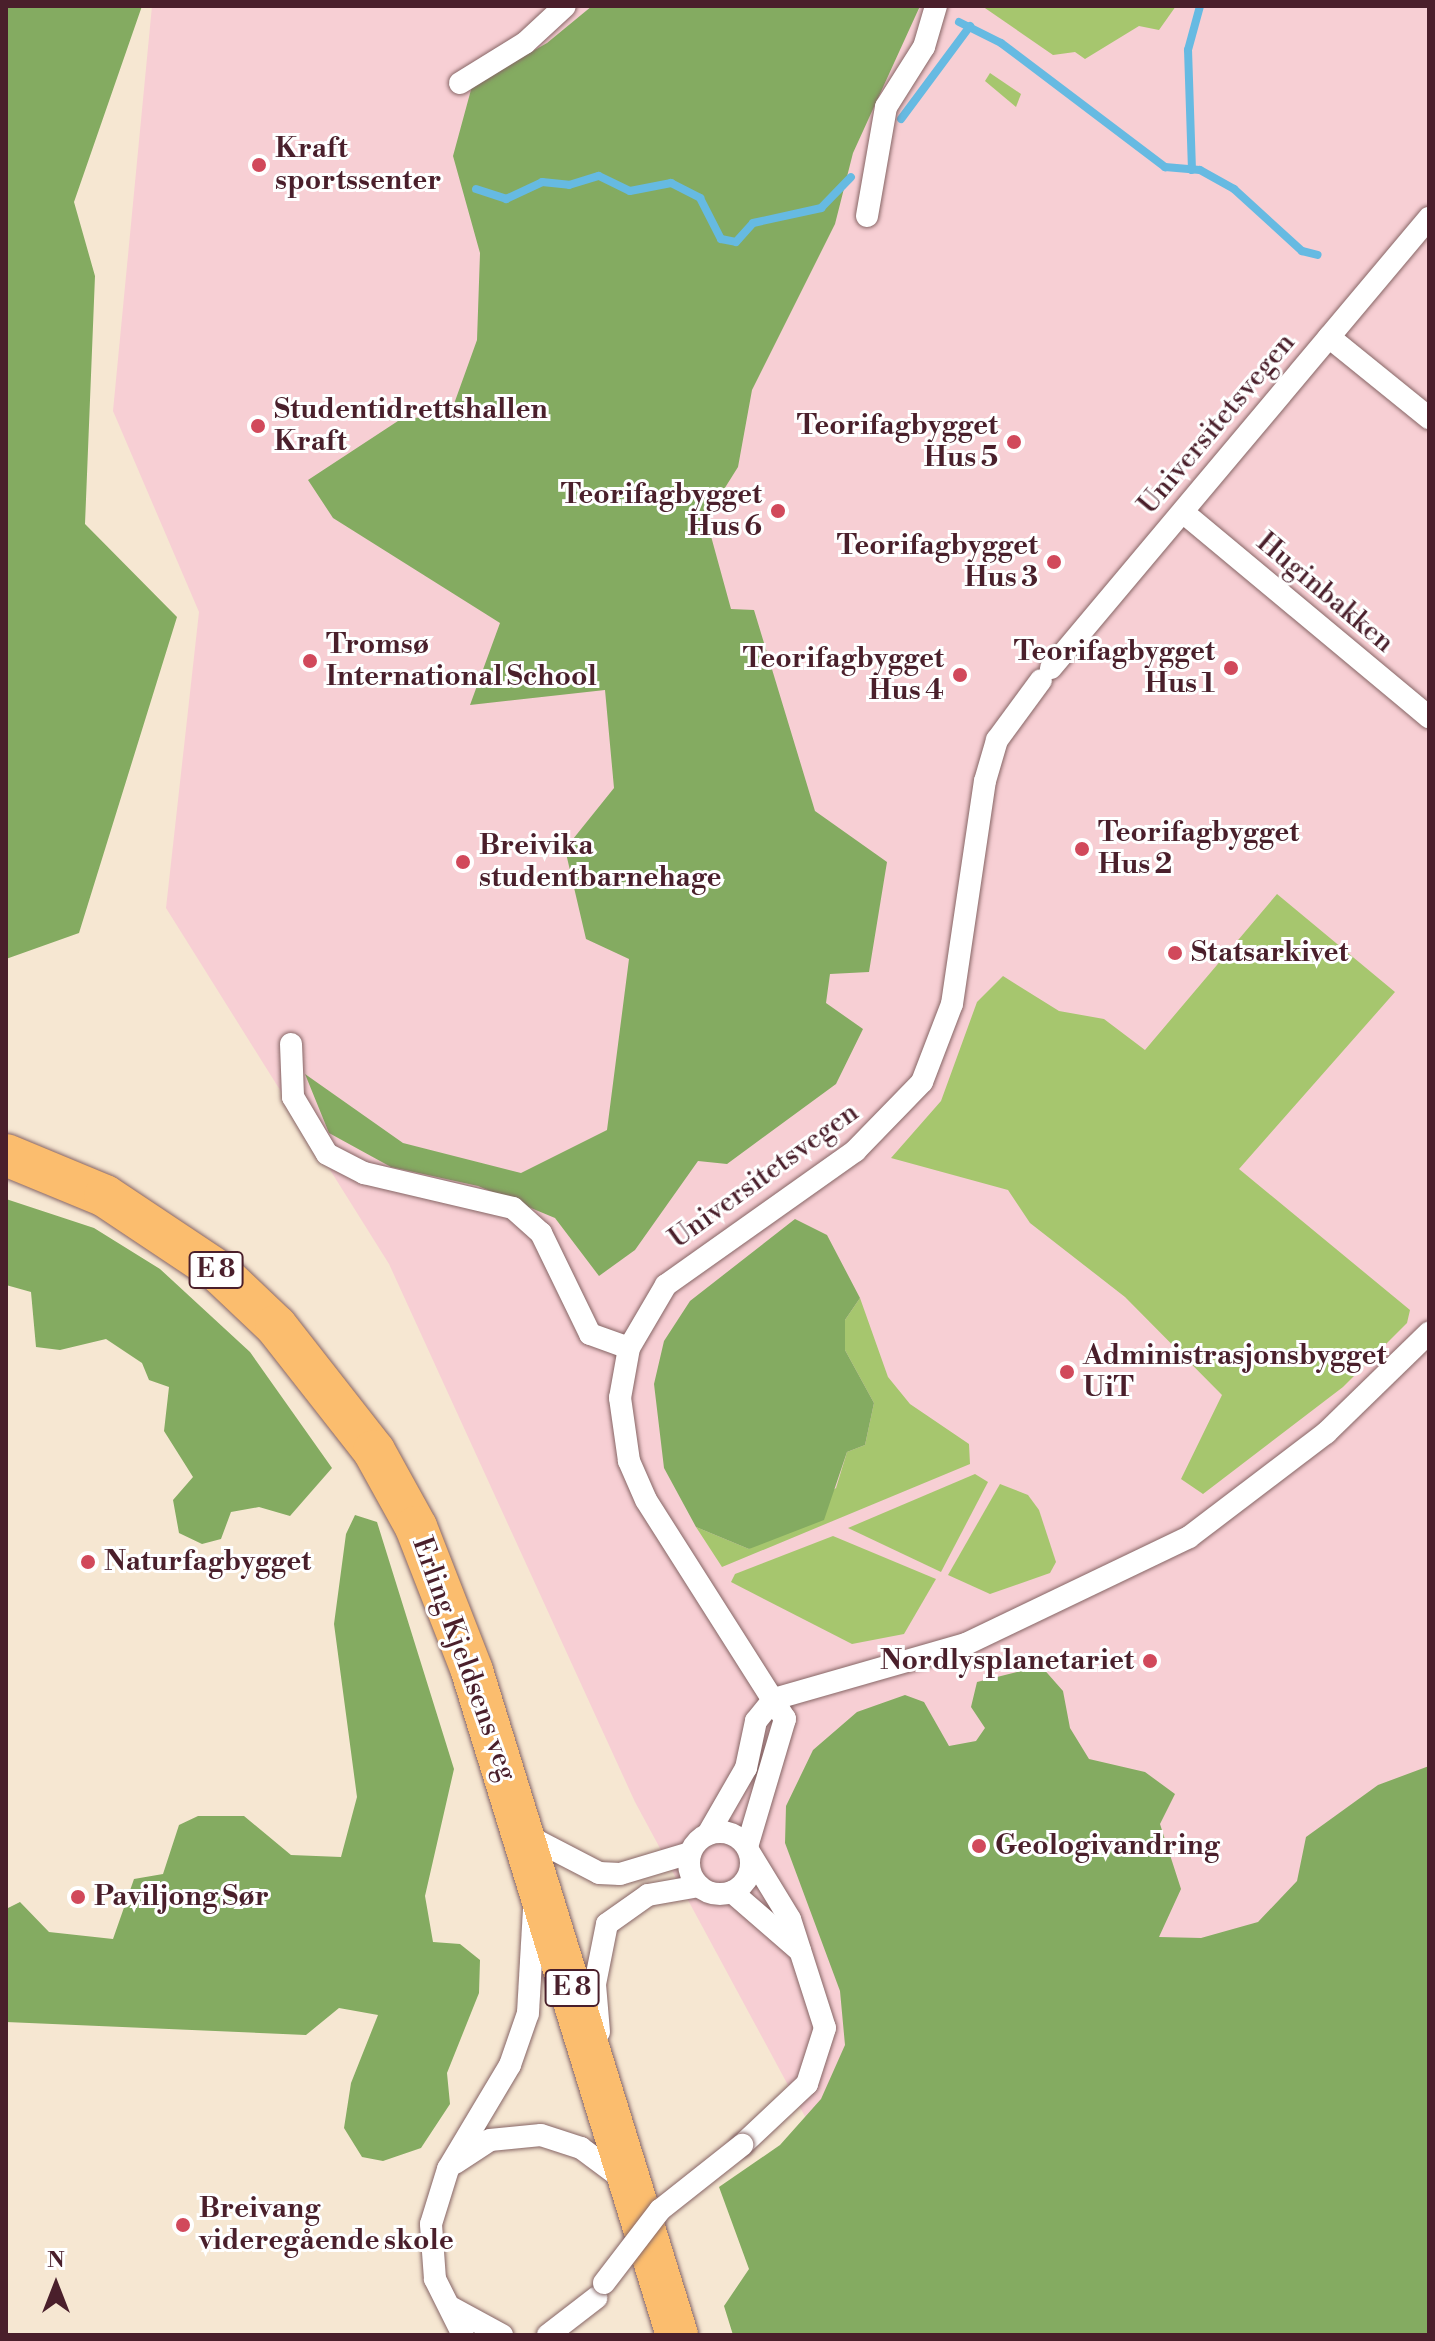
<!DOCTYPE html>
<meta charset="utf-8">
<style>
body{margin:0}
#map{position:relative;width:1435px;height:2341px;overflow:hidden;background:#f6e7d2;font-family:"Libre Bodoni",serif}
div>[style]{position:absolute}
.built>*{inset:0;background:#f7cfd4}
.green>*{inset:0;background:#a6c66e}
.forest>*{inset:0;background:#84ab61}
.stream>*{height:8px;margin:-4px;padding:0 4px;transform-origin:4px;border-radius:4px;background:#66bae2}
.roads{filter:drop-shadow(0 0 2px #866565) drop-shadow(0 0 2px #866565)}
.street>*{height:22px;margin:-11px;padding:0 11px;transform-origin:11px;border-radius:11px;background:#fff}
.street>.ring{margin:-11px;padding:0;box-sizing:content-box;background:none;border:22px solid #fff;border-radius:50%}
.highway>*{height:42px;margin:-21px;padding:0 21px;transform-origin:21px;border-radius:21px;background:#fbbd6e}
.bridges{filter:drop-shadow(0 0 2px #866565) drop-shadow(0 0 2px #866565)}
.street-bridge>*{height:22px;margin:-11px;padding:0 11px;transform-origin:11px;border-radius:11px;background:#fff}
.dots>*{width:22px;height:22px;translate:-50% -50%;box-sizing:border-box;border:4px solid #fff;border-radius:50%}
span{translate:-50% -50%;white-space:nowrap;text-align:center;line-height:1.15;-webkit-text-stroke:6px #fff;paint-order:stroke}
.shield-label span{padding:2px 6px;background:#fff;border:2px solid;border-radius:6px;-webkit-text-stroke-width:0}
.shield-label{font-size:26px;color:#4a1f2b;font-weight:700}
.poi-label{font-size:28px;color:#4a1f2b;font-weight:700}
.left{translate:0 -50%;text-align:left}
.right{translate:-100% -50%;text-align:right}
.street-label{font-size:28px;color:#4a1f2b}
.frame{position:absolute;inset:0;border:8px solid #4a1f2b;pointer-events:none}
.north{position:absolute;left:16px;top:2245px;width:80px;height:80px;-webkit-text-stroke:6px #fff;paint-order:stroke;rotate:0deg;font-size:22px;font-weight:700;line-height:32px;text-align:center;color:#4a1f2b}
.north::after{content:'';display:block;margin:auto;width:28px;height:36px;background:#4a1f2b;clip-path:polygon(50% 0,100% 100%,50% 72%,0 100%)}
</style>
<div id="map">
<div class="built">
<div style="clip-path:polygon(152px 6px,1429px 6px,1429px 2335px,923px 2335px,635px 1802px,389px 1264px,166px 908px,199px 612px,113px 411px)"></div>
</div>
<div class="green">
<div style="clip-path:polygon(982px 6px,1176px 6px,1159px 30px,1139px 26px,1085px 59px,1075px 52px,1053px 55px)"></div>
<div style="clip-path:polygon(990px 73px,1021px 94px,1016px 107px,985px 81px)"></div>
<div style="clip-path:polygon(1277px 894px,1395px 992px,1239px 1169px,1410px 1310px,1407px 1323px,1343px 1387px,1203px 1494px,1181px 1479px,1222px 1395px,1125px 1297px,1030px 1223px,1008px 1190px,891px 1158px,941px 1101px,977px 1002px,1003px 976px,1059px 1011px,1104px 1019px,1145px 1050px)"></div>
<div style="clip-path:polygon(860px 1298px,888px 1377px,910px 1404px,969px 1444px,970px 1464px,722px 1567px,696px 1527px,749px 1549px,836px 1488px,847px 1452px,865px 1445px,874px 1403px,845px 1350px,845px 1320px)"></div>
<div style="clip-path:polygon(975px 1474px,988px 1482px,941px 1572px,848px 1528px)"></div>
<div style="clip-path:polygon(1000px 1484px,1028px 1495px,1039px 1510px,1056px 1562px,1050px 1573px,990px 1594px,948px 1575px)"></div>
<div style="clip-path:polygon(833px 1536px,936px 1579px,904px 1634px,852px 1644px,731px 1582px,735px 1574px)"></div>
</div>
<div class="forest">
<div style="clip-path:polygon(6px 6px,142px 6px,74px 202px,95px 276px,85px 524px,177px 617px,79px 933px,6px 959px)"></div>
<div style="clip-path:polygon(592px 6px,920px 6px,853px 153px,835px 224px,752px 390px,738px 467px,706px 518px,731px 609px,754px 610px,815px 811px,887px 862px,869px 972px,830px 974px,826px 1003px,863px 1029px,836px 1084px,727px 1164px,698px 1161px,635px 1250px,599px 1276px,555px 1218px,478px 1186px,391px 1167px,329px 1133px,305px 1074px,403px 1143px,521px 1173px,607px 1130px,629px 959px,586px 939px,565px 849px,614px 788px,605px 690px,470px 705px,500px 623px,333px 518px,308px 480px,401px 419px,450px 415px,477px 340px,480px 253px,453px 156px,472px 86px,547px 43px)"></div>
<div style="clip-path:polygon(6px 1199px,94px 1228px,160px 1269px,250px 1352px,332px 1468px,290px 1516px,259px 1507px,231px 1512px,221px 1539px,202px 1544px,179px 1533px,173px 1500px,193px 1477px,164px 1431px,169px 1387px,149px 1380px,142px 1363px,106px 1339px,60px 1350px,36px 1347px,31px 1292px,6px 1285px)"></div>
<div style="clip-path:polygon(795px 1219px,827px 1235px,860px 1298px,845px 1320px,845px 1350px,874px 1403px,865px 1445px,847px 1452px,824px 1520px,749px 1549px,696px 1527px,664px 1468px,654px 1384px,664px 1341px,690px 1301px)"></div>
<div style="clip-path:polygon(355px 1515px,377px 1522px,454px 1769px,425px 1896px,433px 1942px,460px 1944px,480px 1960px,479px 1993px,447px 2073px,450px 2104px,421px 2148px,383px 2161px,362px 2157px,344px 2128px,351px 2083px,378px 2015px,339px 2008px,306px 2035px,6px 2022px,6px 1909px,20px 1902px,49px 1932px,113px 1939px,134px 1879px,163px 1874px,179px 1825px,198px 1816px,244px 1816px,291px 1855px,341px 1857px,357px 1797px,334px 1624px,346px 1534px)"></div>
<div style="clip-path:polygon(1041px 1666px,1063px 1691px,1070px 1728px,1089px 1759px,1145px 1772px,1175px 1794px,1160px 1824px,1181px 1889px,1159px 1937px,1201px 1938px,1258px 1922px,1297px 1881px,1306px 1837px,1378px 1785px,1429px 1766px,1429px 2335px,733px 2335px,724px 2306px,749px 2269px,719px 2187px,780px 2145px,821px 2099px,845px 2045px,840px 1991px,785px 1843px,786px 1806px,813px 1750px,857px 1712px,905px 1695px,924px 1702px,949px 1746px,976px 1741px,985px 1728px,971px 1707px,977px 1682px)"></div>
</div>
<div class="stream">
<div style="left:959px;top:22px;width:47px;rotate:26.6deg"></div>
<div style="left:1001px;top:43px;width:206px;rotate:37.1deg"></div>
<div style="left:1165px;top:167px;width:35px;rotate:5deg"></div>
<div style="left:1200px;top:170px;width:39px;rotate:29deg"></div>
<div style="left:1234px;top:189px;width:92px;rotate:42.4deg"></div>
<div style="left:1302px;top:251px;width:16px;rotate:14deg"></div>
<div style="left:901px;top:119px;width:116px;rotate:-53.4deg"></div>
<div style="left:1192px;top:170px;width:120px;rotate:-91.9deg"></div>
<div style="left:1188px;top:50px;width:46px;rotate:-74.7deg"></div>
<div style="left:476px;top:189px;width:32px;rotate:18deg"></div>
<div style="left:506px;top:199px;width:40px;rotate:-25deg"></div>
<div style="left:542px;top:182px;width:27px;rotate:6deg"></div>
<div style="left:569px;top:185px;width:31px;rotate:-17deg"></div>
<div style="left:599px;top:176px;width:34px;rotate:26deg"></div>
<div style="left:630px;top:191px;width:42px;rotate:-11deg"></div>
<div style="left:671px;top:183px;width:33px;rotate:27deg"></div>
<div style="left:700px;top:198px;width:46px;rotate:62.9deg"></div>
<div style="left:721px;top:239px;width:15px;rotate:11deg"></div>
<div style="left:736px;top:242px;width:25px;rotate:-48deg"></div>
<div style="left:753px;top:223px;width:70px;rotate:-12.4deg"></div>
<div style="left:821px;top:208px;width:43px;rotate:-45.9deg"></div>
</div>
<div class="roads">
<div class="street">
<div style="left:460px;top:83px;width:76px;rotate:-31.6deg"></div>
<div style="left:525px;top:43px;width:54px;rotate:-42.8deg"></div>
<div style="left:867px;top:216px;width:111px;rotate:-80.1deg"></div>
<div style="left:886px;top:107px;width:71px;rotate:-57.7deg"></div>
<div style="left:924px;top:47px;width:43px;rotate:-73.7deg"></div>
<div style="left:1329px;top:337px;width:129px;rotate:39deg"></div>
<div style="left:1184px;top:513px;width:319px;rotate:39.8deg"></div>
<div style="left:1051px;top:668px;width:588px;rotate:-49.97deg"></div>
<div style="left:291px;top:1044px;width:53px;rotate:87.8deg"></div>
<div style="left:293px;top:1097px;width:66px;rotate:59.2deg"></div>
<div style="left:327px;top:1154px;width:42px;rotate:27.2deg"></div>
<div style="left:364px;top:1173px;width:153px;rotate:13.2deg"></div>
<div style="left:513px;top:1208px;width:38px;rotate:42deg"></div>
<div style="left:541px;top:1233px;width:112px;rotate:64.1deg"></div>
<div style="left:590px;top:1334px;width:41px;rotate:19.7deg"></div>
<div class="ring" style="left:689px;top:1832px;width:40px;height:40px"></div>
<div style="left:708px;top:1834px;width:76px;rotate:-60.1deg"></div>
<div style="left:746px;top:1768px;width:48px;rotate:-78deg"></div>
<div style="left:756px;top:1721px;width:28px;rotate:-51deg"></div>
<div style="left:774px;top:1699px;width:200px;rotate:-16deg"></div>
<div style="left:966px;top:1644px;width:247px;rotate:-25.6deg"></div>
<div style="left:1189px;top:1537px;width:172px;rotate:-37.2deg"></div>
<div style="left:1326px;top:1433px;width:144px;rotate:-44.2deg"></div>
<div style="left:526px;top:1835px;width:82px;rotate:27.5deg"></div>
<div style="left:599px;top:1873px;width:21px;rotate:3deg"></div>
<div style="left:620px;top:1874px;width:73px;rotate:-16.7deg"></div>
<div style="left:747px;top:1847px;width:134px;rotate:-73.5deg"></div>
<div style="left:785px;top:1719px;width:259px;rotate:-122.4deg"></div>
<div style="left:646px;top:1500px;width:43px;rotate:-113.6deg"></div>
<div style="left:629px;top:1461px;width:64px;rotate:-98.1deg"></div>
<div style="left:620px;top:1398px;width:51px;rotate:-79.8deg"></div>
<div style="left:629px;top:1348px;width:73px;rotate:-59.6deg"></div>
<div style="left:666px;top:1285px;width:232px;rotate:-35.3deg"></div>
<div style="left:855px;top:1151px;width:96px;rotate:-45.8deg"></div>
<div style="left:922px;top:1082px;width:84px;rotate:-69deg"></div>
<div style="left:952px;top:1004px;width:225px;rotate:-81.6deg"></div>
<div style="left:985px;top:781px;width:43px;rotate:-73.7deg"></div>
<div style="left:997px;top:740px;width:74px;rotate:-53.7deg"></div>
<div style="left:732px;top:1892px;width:90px;rotate:40.9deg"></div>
<div style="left:599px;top:2032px;width:48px;rotate:-94.8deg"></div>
<div style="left:595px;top:1984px;width:61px;rotate:-78.7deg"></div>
<div style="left:607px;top:1924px;width:50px;rotate:-35.3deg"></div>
<div style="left:648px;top:1895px;width:52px;rotate:-10deg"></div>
<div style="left:742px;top:2145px;width:89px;rotate:-43.2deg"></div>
<div style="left:807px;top:2084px;width:59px;rotate:-72.2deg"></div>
<div style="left:825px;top:2028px;width:114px;rotate:-107.8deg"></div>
<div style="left:790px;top:1919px;width:75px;rotate:-121.4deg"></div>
<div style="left:455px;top:2163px;width:42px;rotate:-33.3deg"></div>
<div style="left:490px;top:2140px;width:51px;rotate:-5.6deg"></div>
<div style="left:541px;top:2135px;width:42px;rotate:18deg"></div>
<div style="left:581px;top:2148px;width:54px;rotate:36.7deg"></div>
<div style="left:452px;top:2308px;width:57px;rotate:28.4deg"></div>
<div style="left:463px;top:2335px;width:63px;rotate:-116.6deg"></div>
<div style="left:435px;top:2279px;width:55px;rotate:-94.2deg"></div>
<div style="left:431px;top:2224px;width:58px;rotate:-72.8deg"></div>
<div style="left:448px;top:2169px;width:121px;rotate:-59.2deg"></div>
<div style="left:510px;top:2065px;width:55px;rotate:-70.9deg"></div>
<div style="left:528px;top:2013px;width:104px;rotate:-86.7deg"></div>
<div style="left:548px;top:2335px;width:61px;rotate:-37.6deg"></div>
</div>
<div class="highway">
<div style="left:6px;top:1155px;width:107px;rotate:22.5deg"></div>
<div style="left:105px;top:1196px;width:137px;rotate:33.7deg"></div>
<div style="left:219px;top:1272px;width:79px;rotate:43.5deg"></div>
<div style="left:276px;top:1326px;width:159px;rotate:51.9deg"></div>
<div style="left:374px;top:1451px;width:87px;rotate:61.1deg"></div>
<div style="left:416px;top:1527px;width:155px;rotate:68.7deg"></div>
<div style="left:472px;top:1671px;width:695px;rotate:72.84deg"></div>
</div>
</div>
<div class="bridges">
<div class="street-bridge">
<div style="left:604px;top:2283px;width:92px;rotate:-52.5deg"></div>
<div style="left:660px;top:2210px;width:105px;rotate:-38.4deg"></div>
</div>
</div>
<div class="dots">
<div style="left:259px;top:165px;background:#d1495b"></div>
<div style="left:258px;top:426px;background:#d1495b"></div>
<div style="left:1014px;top:442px;background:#d1495b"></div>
<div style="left:778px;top:511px;background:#d1495b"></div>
<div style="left:1054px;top:562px;background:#d1495b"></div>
<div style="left:310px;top:661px;background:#d1495b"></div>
<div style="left:1231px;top:668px;background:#d1495b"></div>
<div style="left:960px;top:675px;background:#d1495b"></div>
<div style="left:1082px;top:849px;background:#d1495b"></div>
<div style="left:463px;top:862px;background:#d1495b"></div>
<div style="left:1175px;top:953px;background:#d1495b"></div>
<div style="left:1067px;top:1372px;background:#d1495b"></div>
<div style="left:88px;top:1562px;background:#d1495b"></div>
<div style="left:1150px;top:1661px;background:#d1495b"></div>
<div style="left:979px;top:1846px;background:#d1495b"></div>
<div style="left:78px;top:1897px;background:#d1495b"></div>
<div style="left:183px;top:2225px;background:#d1495b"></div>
</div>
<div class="shield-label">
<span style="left:216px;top:1270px">E 8</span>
<span style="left:572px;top:1988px">E 8</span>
</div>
<div class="poi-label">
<span class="left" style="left:275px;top:165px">Kraft<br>sportssenter</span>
<span class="left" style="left:274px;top:426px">Studentidrettshallen<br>Kraft</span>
<span class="right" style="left:998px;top:442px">Teorifagbygget<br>Hus 5</span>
<span class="right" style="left:762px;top:511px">Teorifagbygget<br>Hus 6</span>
<span class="right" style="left:1038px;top:562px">Teorifagbygget<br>Hus 3</span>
<span class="left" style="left:326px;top:661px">Tromsø<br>International School</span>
<span class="right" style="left:1215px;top:668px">Teorifagbygget<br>Hus 1</span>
<span class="right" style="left:944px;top:675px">Teorifagbygget<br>Hus 4</span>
<span class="left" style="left:1098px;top:849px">Teorifagbygget<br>Hus 2</span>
<span class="left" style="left:479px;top:862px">Breivika<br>studentbarnehage</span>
<span class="left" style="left:1191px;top:953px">Statsarkivet</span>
<span class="left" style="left:1083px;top:1372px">Administrasjonsbygget<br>UiT</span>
<span class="left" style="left:104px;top:1562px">Naturfagbygget</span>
<span class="right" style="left:1134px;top:1661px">Nordlysplanetariet</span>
<span class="left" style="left:995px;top:1846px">Geologivandring</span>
<span class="left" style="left:94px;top:1897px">Paviljong Sør</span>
<span class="left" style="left:199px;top:2225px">Breivang<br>videregående skole</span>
</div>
<div class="street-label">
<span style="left:1217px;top:424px;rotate:-50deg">Universitetsvegen</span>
<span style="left:1325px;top:593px;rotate:40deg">Huginbakken</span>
<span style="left:764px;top:1176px;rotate:-36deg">Universitetsvegen</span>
<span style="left:464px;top:1659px;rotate:70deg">Erling Kjeldsens veg</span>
</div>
<div class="frame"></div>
<div class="north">N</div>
</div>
